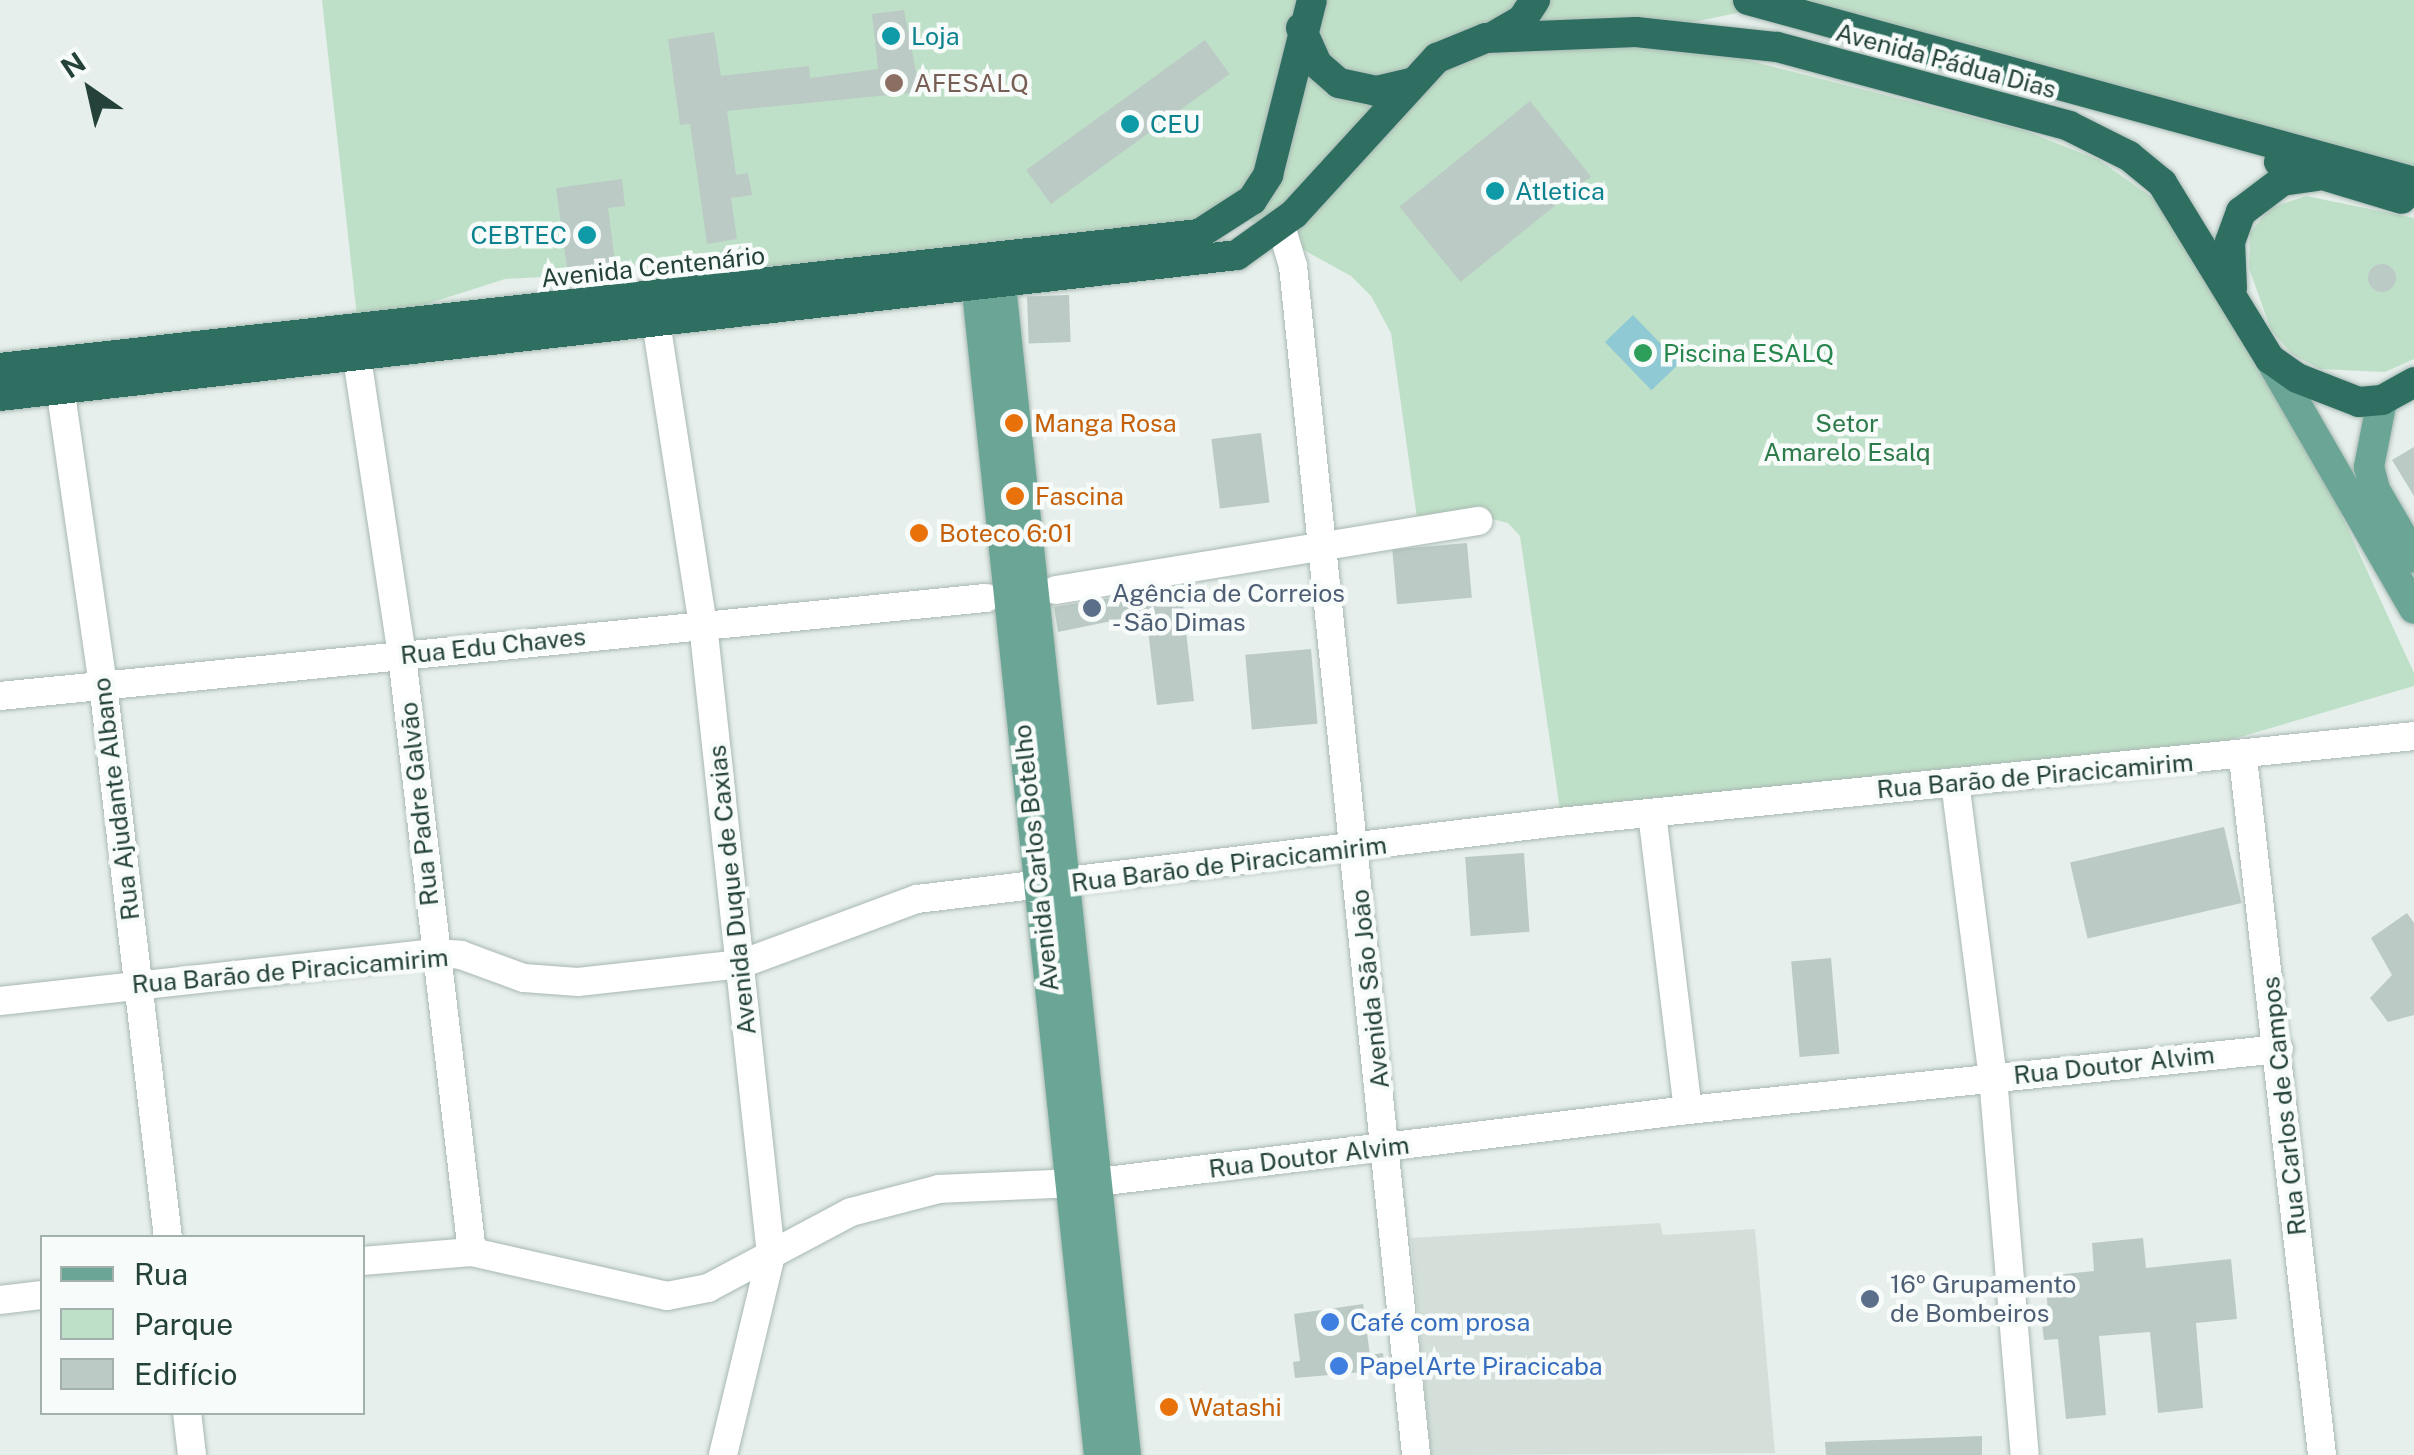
<!DOCTYPE html>
<meta charset="utf-8">
<style>
body{margin:0}
#map{position:relative;width:2414px;height:1455px;overflow:hidden;background:#e6efeb;font-family:"Public Sans",sans-serif}
div>[style]{position:absolute}
.built>*{inset:0;background:#d4dfda}
.green>*{inset:0;background:#bfe0c8}
.water>*{inset:0;background:#8ec9d4;transform-origin:0 0}
.building>*{inset:0;background:#bbcac4;transform-origin:0 0}
.round{border-radius:50%}
.roads{filter:drop-shadow(0 0 2px #a8b8b2) drop-shadow(0 0 2px #a8b8b2)}
.minor>*{height:28px;margin:-14px;padding:0 14px;transform-origin:14px;border-radius:14px;background:#fff}
.major>*{height:30px;margin:-15px;padding:0 15px;transform-origin:15px;border-radius:15px;background:#6aa596}
.highway>*{height:30px;margin:-15px;padding:0 15px;transform-origin:15px;border-radius:15px;background:#2f6f62}
.dots>*{width:28px;height:28px;translate:-50% -50%;box-sizing:border-box;border:5px solid #f7fbf9;border-radius:50%}
span{translate:-50% -50%;white-space:nowrap;text-align:center;line-height:1.15;-webkit-text-stroke:9px #f7fbf9;paint-order:stroke}
.culture-label{font-size:25px;color:#0d838f}
.left{translate:0 -50%;text-align:left}
.right{translate:-100% -50%;text-align:right}
.street-label{font-size:25px;color:#24423a}
.education-label{font-size:25px;color:#785e54}
.leisure-label{font-size:25px;color:#27864d}
.food-label{font-size:25px;color:#c56008}
.park-label{font-size:25px;color:#2d7a4b}
.service-label{font-size:25px;color:#4e5e75}
.shop-label{font-size:25px;color:#366cbe}
.legend{position:absolute;left:40px;top:1235px;width:325px;height:180px;box-sizing:border-box;background:#f7fbf9;border:2px solid #a3b1ad;margin:0;padding:12px 18px;list-style:none;font-size:30px;color:#24423a}
.legend li{display:flex;align-items:center;gap:20px;height:50px}
.legend b{width:50px;border:2px solid #a3b1ad}
.north{position:absolute;left:40px;top:40px;width:100px;height:100px;-webkit-text-stroke:8px #f7fbf9;paint-order:stroke;rotate:326deg;font-size:28px;font-weight:700;line-height:40px;text-align:center;color:#24423a}
.north::after{content:'';display:block;margin:auto;width:35px;height:45px;background:#24423a;clip-path:polygon(50% 0,100% 100%,50% 72%,0 100%)}
</style>
<div id="map">
<div class="built">
<div style="clip-path:polygon(1660px 1223px,1663px 1235px,1755px 1229px,1775px 1453px,1431px 1455px,1411px 1238px)"></div>
</div>
<div class="green">
<div style="clip-path:polygon(322px 0,1745px 0,1737px 13px,1640px 33px,2023px 130px,2099px 160px,2153px 198px,2270px 359px,2414px 673px,2414px 686px,2223px 742px,1560px 810px,1520px 536px,1508px 523px,1488px 518px,1418px 525px,1391px 333px,1371px 296px,1351px 276px,1238px 214px,946px 258px,505px 279px,358px 326px)"></div>
<div style="clip-path:polygon(1752px 0,2414px 0,2414px 179px)"></div>
<div style="clip-path:polygon(2306px 196px,2414px 218px,2414px 359px,2385px 372px,2320px 369px,2292px 354px,2271px 330px,2249px 268px,2250px 233px,2270px 208px)"></div>
</div>
<div class="water">
<div style="left:1633px;top:315px;width:67px;height:39px;rotate:46deg"></div>
</div>
<div class="building">
<div style="clip-path:polygon(904px 10px,920px 92px,727px 111px,736px 175px,748px 173px,752px 195px,731px 198px,737px 239px,707px 244px,690px 124px,680px 125px,668px 39px,714px 32px,721px 76px,809px 66px,810px 78px,878px 69px,872px 14px)"></div>
<div style="left:1205px;top:40px;width:42px;height:221px;rotate:54deg"></div>
<div style="left:1530px;top:101px;width:97px;height:168px;rotate:51deg"></div>
<div style="clip-path:polygon(622px 179px,625px 206px,608px 208px,615px 262px,567px 268px,556px 188px)"></div>
<div class="round" style="left:2368px;top:264px;width:28px;height:28px"></div>
<div style="left:1069px;top:295px;width:47px;height:42px;rotate:88deg"></div>
<div style="left:1261px;top:433px;width:70px;height:50px;rotate:83deg"></div>
<div style="clip-path:polygon(2414px 447px,2414px 496px,2392px 460px)"></div>
<div style="left:1467px;top:543px;width:55px;height:75px;rotate:85deg"></div>
<div style="clip-path:polygon(1181px 587px,1194px 701px,1157px 705px,1146px 614px,1058px 632px,1054px 607px)"></div>
<div style="left:1311px;top:649px;width:75px;height:66px;rotate:85deg"></div>
<div style="left:2224px;top:827px;width:78px;height:158px;rotate:77deg"></div>
<div style="left:1524px;top:853px;width:79px;height:59px;rotate:86deg"></div>
<div style="clip-path:polygon(2407px 913px,2414px 923px,2414px 1015px,2388px 1022px,2370px 998px,2392px 975px,2371px 938px)"></div>
<div style="left:1831px;top:958px;width:96px;height:40px;rotate:85deg"></div>
<div style="clip-path:polygon(2143px 1238px,2146px 1268px,2231px 1259px,2237px 1319px,2196px 1323px,2203px 1408px,2158px 1413px,2150px 1332px,2099px 1336px,2106px 1415px,2066px 1419px,2058px 1339px,2044px 1340px,2042px 1324px,2049px 1323px,2045px 1276px,2094px 1271px,2092px 1243px)"></div>
<div style="clip-path:polygon(1363px 1304px,1370px 1355px,1383px 1353px,1385px 1370px,1295px 1378px,1293px 1362px,1300px 1361px,1294px 1314px)"></div>
<div style="clip-path:polygon(1982px 1436px,1982px 1455px,1826px 1455px,1825px 1442px)"></div>
</div>
<div class="roads">
<div class="minor">
<div style="left:1281px;top:226px;width:42px;rotate:73.3deg"></div>
<div style="left:1293px;top:266px;width:1195px;rotate:84.09deg"></div>
<div style="left:656px;top:322px;width:306px;rotate:81.2deg"></div>
<div style="left:703px;top:624px;width:635px;rotate:83.85deg"></div>
<div style="left:771px;top:1255px;width:206px;rotate:103.5deg"></div>
<div style="left:357px;top:358px;width:301px;rotate:81.4deg"></div>
<div style="left:402px;top:656px;width:600px;rotate:83.3deg"></div>
<div style="left:57px;top:366px;width:321px;rotate:81.8deg"></div>
<div style="left:103px;top:684px;width:558px;rotate:83.31deg"></div>
<div style="left:1056px;top:590px;width:428px;rotate:-9.3deg"></div>
<div style="left:0;top:696px;width:991px;rotate:-5.68deg"></div>
<div style="left:2243px;top:758px;width:701px;rotate:83.53deg"></div>
<div style="left:1955px;top:782px;width:297px;rotate:82.7deg"></div>
<div style="left:1993px;top:1077px;width:379px;rotate:85.2deg"></div>
<div style="left:1652px;top:813px;width:299px;rotate:83.1deg"></div>
<div style="left:0;top:1001px;width:438px;rotate:-6.3deg"></div>
<div style="left:435px;top:953px;width:26px;rotate:4deg"></div>
<div style="left:461px;top:955px;width:67px;rotate:20.1deg"></div>
<div style="left:524px;top:978px;width:54px;rotate:4.2deg"></div>
<div style="left:578px;top:982px;width:164px;rotate:-6.3deg"></div>
<div style="left:741px;top:964px;width:188px;rotate:-20.3deg"></div>
<div style="left:917px;top:899px;width:647px;rotate:-6.84deg"></div>
<div style="left:1559px;top:822px;width:859px;rotate:-5.74deg"></div>
<div style="left:362px;top:1261px;width:110px;rotate:-4.7deg"></div>
<div style="left:472px;top:1252px;width:200px;rotate:12.7deg"></div>
<div style="left:667px;top:1296px;width:42px;rotate:-11deg"></div>
<div style="left:708px;top:1288px;width:162px;rotate:-28deg"></div>
<div style="left:851px;top:1212px;width:91px;rotate:-14.6deg"></div>
<div style="left:939px;top:1189px;width:159px;rotate:-2.5deg"></div>
<div style="left:1098px;top:1182px;width:594px;rotate:-6.96deg"></div>
<div style="left:1688px;top:1110px;width:594px;rotate:-5.89deg"></div>
<div style="left:0;top:1300px;width:42px;rotate:-6.8deg"></div>
<div style="left:187px;top:1412px;width:43px;rotate:83.4deg"></div>
</div>
<div class="major">
<div style="left:974px;top:262px;width:1200px;rotate:84.02deg"></div>
<div style="left:1001px;top:286px;width:1176px;rotate:83.9deg"></div>
<div style="left:2270px;top:359px;width:288px;rotate:60deg"></div>
<div style="left:2382px;top:400px;width:68px;rotate:101deg"></div>
<div style="left:2369px;top:467px;width:24px;rotate:75deg"></div>
<div style="left:2375px;top:490px;width:78px;rotate:59.8deg"></div>
</div>
<div class="highway">
<div style="left:1748px;top:0;width:690px;rotate:15.28deg"></div>
<div style="left:1301px;top:28px;width:39px;rotate:66deg"></div>
<div style="left:1317px;top:64px;width:29px;rotate:41deg"></div>
<div style="left:1339px;top:83px;width:38px;rotate:12deg"></div>
<div style="left:1376px;top:91px;width:36px;rotate:-13deg"></div>
<div style="left:1494px;top:36px;width:32px;rotate:-30deg"></div>
<div style="left:1522px;top:20px;width:24px;rotate:-57deg"></div>
<div style="left:2279px;top:162px;width:128px;rotate:16.7deg"></div>
<div style="left:2232px;top:288px;width:46px;rotate:-92.5deg"></div>
<div style="left:2230px;top:242px;width:32px;rotate:-70deg"></div>
<div style="left:2241px;top:212px;width:51px;rotate:-37.1deg"></div>
<div style="left:2282px;top:181px;width:34px;rotate:-8deg"></div>
<div style="left:0;top:368px;width:1206px;rotate:-6.38deg"></div>
<div style="left:1199px;top:234px;width:63px;rotate:-32.7deg"></div>
<div style="left:1252px;top:200px;width:30px;rotate:-57deg"></div>
<div style="left:1268px;top:175px;width:180px;rotate:-75.9deg"></div>
<div style="left:0;top:396px;width:1245px;rotate:-6.5deg"></div>
<div style="left:1237px;top:255px;width:70px;rotate:-35.7deg"></div>
<div style="left:1294px;top:214px;width:212px;rotate:-47.5deg"></div>
<div style="left:1437px;top:58px;width:53px;rotate:-22.2deg"></div>
<div style="left:1486px;top:38px;width:150px;rotate:-2.3deg"></div>
<div style="left:1636px;top:32px;width:142px;rotate:6.1deg"></div>
<div style="left:1777px;top:47px;width:302px;rotate:15.1deg"></div>
<div style="left:2069px;top:126px;width:67px;rotate:26.6deg"></div>
<div style="left:2129px;top:156px;width:43px;rotate:39.3deg"></div>
<div style="left:2162px;top:183px;width:206px;rotate:58.5deg"></div>
<div style="left:2270px;top:359px;width:33px;rotate:35deg"></div>
<div style="left:2297px;top:378px;width:66px;rotate:21.2deg"></div>
<div style="left:2359px;top:402px;width:23px;rotate:-5deg"></div>
<div style="left:2382px;top:400px;width:37px;rotate:-29deg"></div>
</div>
</div>
<div class="dots">
<div style="left:891px;top:36px;background:#0f9aa8"></div>
<div style="left:894px;top:83px;background:#8d6e63"></div>
<div style="left:1130px;top:124px;background:#0f9aa8"></div>
<div style="left:1495px;top:191px;background:#0f9aa8"></div>
<div style="left:587px;top:235px;background:#0f9aa8"></div>
<div style="left:1643px;top:353px;background:#2e9e5b"></div>
<div style="left:1014px;top:423px;background:#e8710a"></div>
<div style="left:1015px;top:496px;background:#e8710a"></div>
<div style="left:919px;top:533px;background:#e8710a"></div>
<div style="left:1092px;top:608px;background:#5c6f8a"></div>
<div style="left:1870px;top:1299px;background:#5c6f8a"></div>
<div style="left:1330px;top:1322px;background:#3f7fe0"></div>
<div style="left:1339px;top:1366px;background:#3f7fe0"></div>
<div style="left:1169px;top:1407px;background:#e8710a"></div>
</div>
<div class="culture-label">
<span class="left" style="left:911px;top:36px">Loja</span>
<span class="left" style="left:1150px;top:124px">CEU</span>
<span class="left" style="left:1515px;top:191px">Atletica</span>
<span class="right" style="left:567px;top:235px">CEBTEC</span>
</div>
<div class="street-label">
<span style="left:1946px;top:61px;rotate:15deg">Avenida Pádua Dias</span>
<span style="left:653px;top:267px;rotate:-6deg">Avenida Centenário</span>
<span style="left:493px;top:646px;rotate:-6deg">Rua Edu Chaves</span>
<span style="left:2035px;top:776px;rotate:-5deg">Rua Barão de Piracicamirim</span>
<span style="left:116px;top:799px;rotate:-97deg">Rua Ajudante Albano</span>
<span style="left:419px;top:804px;rotate:-96deg">Rua Padre Galvão</span>
<span style="left:1036px;top:858px;rotate:-96deg">Avenida Carlos Botelho</span>
<span style="left:1229px;top:864px;rotate:-7deg">Rua Barão de Piracicamirim</span>
<span style="left:732px;top:890px;rotate:-96deg">Avenida Duque de Caxias</span>
<span style="left:290px;top:971px;rotate:-5deg">Rua Barão de Piracicamirim</span>
<span style="left:1370px;top:989px;rotate:-96deg">Avenida São João</span>
<span style="left:2114px;top:1065px;rotate:-6deg">Rua Doutor Alvim</span>
<span style="left:2284px;top:1106px;rotate:-96deg">Rua Carlos de Campos</span>
<span style="left:1309px;top:1157px;rotate:-7deg">Rua Doutor Alvim</span>
</div>
<div class="education-label">
<span class="left" style="left:914px;top:83px">AFESALQ</span>
</div>
<div class="leisure-label">
<span class="left" style="left:1663px;top:353px">Piscina ESALQ</span>
</div>
<div class="food-label">
<span class="left" style="left:1034px;top:423px">Manga Rosa</span>
<span class="left" style="left:1035px;top:496px">Fascina</span>
<span class="left" style="left:939px;top:533px">Boteco 6:01</span>
<span class="left" style="left:1189px;top:1407px">Watashi</span>
</div>
<div class="park-label">
<span style="left:1847px;top:438px">Setor<br>Amarelo Esalq</span>
</div>
<div class="service-label">
<span class="left" style="left:1112px;top:608px">Agência de Correios<br>- São Dimas</span>
<span class="left" style="left:1890px;top:1299px">16º Grupamento<br>de Bombeiros</span>
</div>
<div class="shop-label">
<span class="left" style="left:1350px;top:1322px">Café com prosa</span>
<span class="left" style="left:1359px;top:1366px">PapelArte Piracicaba</span>
</div>
<ul class="legend">
<li><b style="height:12px;background:#6aa596"></b>Rua</li>
<li><b style="height:28px;background:#bfe0c8"></b>Parque</li>
<li><b style="height:28px;background:#bbcac4"></b>Edifício</li>
</ul>
<div class="north">N</div>
</div>
